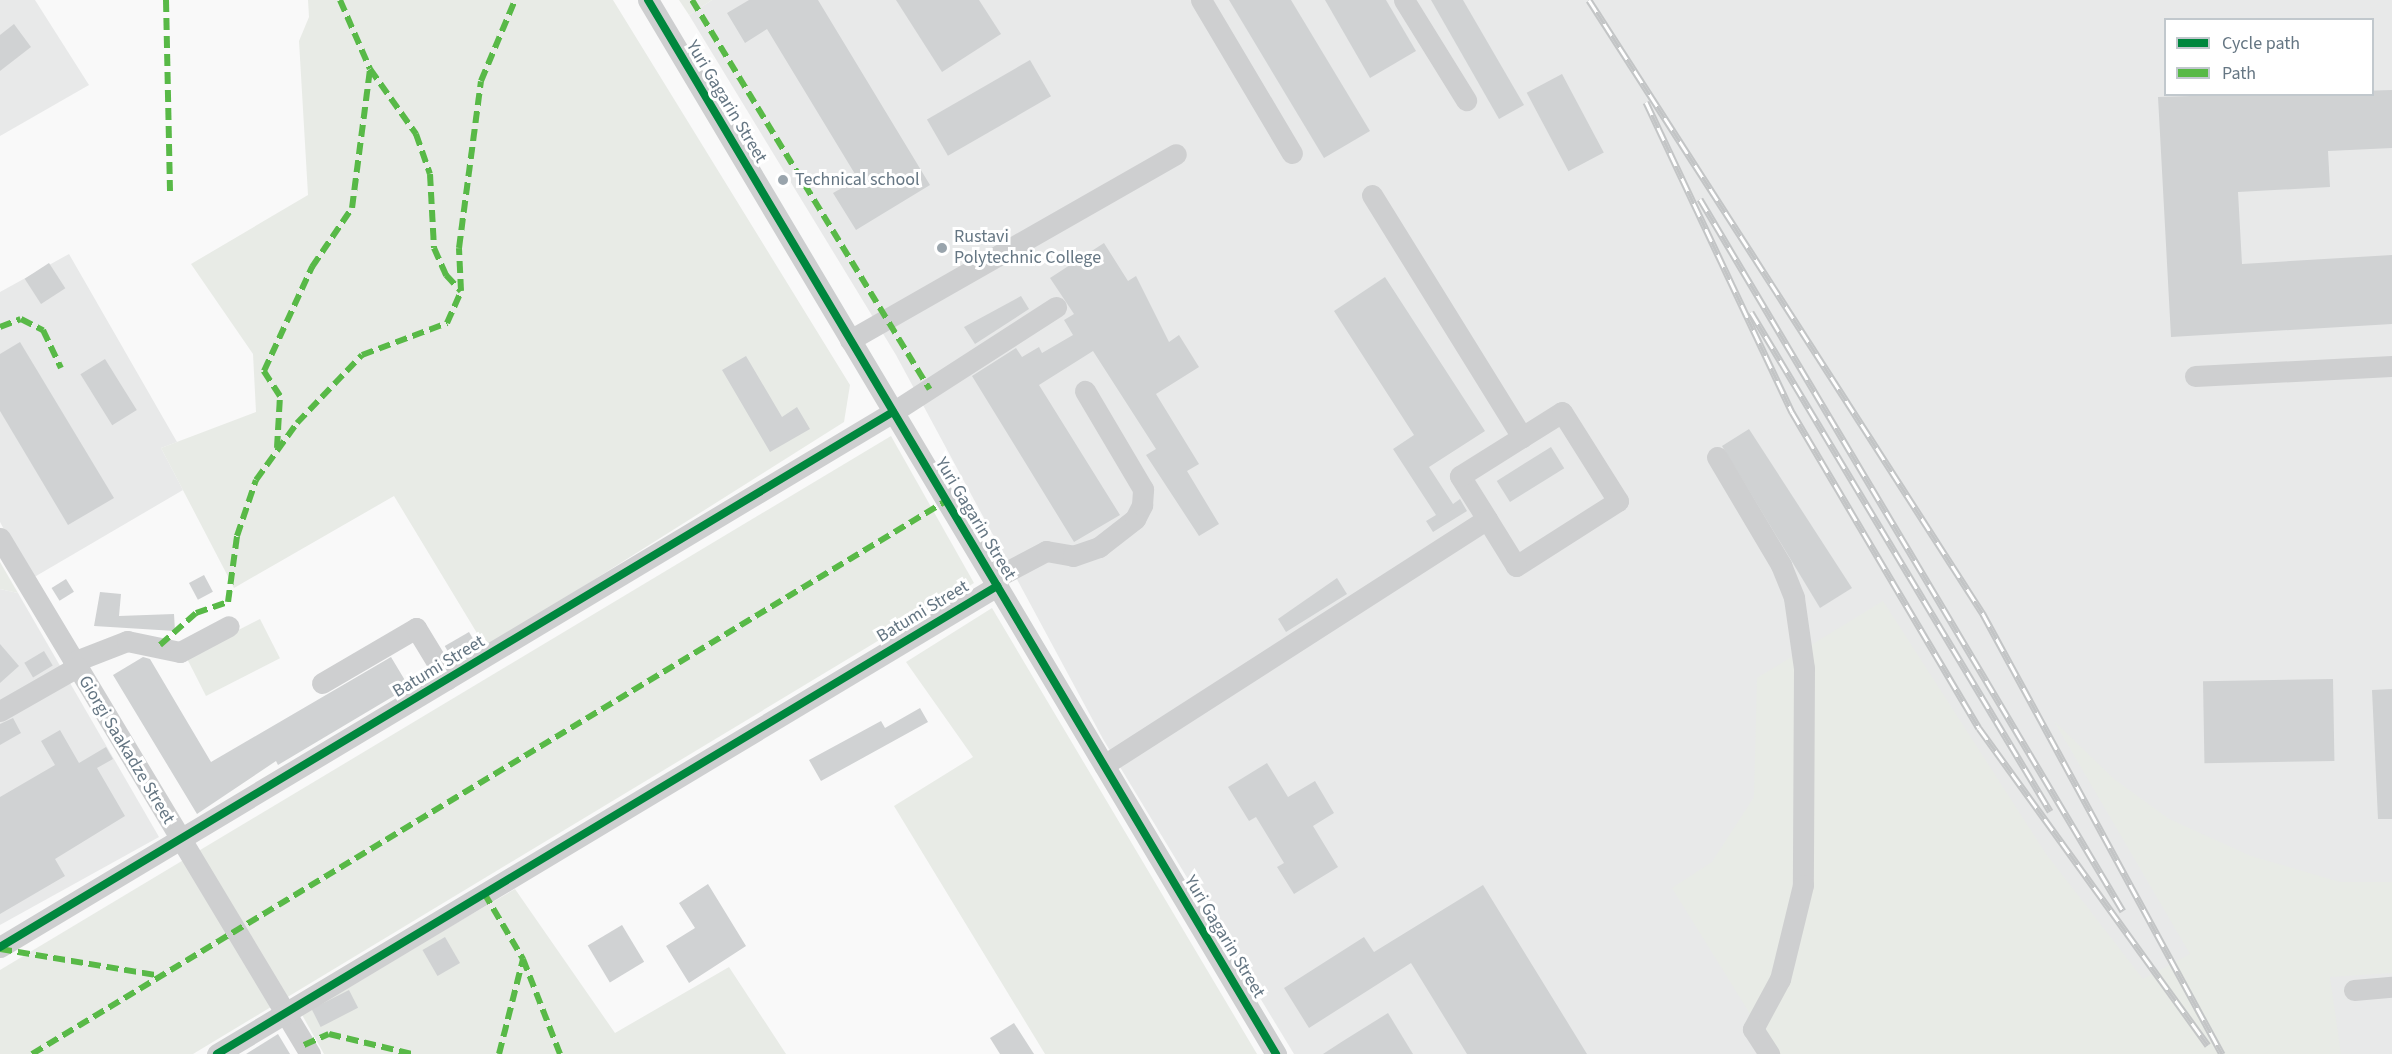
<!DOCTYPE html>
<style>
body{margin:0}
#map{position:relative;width:2392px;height:1054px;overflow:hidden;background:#f9f9f9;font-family:"Source Sans 3",sans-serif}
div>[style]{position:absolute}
.built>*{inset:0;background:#e8e9e9}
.green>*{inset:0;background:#e8ebe6;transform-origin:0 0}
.building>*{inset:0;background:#d0d2d3;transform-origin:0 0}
.minor>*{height:21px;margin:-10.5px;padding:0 10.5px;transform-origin:10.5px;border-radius:10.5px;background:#cecfd0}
.rail>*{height:7px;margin-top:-3.5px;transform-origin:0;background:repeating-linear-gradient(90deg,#fff 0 14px,#c3c5c6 0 28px);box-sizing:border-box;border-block:2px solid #c3c5c6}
.quiet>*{height:6px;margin-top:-3px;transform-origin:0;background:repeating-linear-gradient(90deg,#58b947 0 12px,transparent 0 18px)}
.cycleway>*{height:8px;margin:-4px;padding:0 4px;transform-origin:4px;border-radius:4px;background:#00873e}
.dots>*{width:16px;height:16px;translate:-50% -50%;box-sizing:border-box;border:3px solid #fff;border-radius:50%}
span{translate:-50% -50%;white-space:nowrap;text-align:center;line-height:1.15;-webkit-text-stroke:6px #fff;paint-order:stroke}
.street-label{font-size:18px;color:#657683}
.poi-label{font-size:18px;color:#657683}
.left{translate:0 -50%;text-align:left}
.legend{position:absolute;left:2164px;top:18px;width:210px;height:78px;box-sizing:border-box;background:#fff;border:2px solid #c1c8cd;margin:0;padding:8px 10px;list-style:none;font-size:18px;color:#657683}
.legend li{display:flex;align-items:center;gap:12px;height:30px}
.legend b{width:30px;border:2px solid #c1c8cd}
</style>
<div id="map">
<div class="built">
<div style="clip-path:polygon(0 0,35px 0,89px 85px,0 136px)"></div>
<div style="clip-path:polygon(evenodd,712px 0,2392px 0,2392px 1054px,1294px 1054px,1103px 739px,896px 355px,689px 15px,712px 0,2166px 20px,2372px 20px,2372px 94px,2166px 94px,2166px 20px)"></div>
<div style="clip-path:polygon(69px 254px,177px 442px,161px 448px,183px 490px,31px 579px,0 522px,0 292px)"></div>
<div style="clip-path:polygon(0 589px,18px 593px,159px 837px,0 925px)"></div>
</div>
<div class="green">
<div style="clip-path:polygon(308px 0,613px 0,850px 385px,844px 422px,486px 648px,394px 496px,234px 588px,161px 448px,256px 412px,253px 354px,191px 264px,308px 195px,299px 41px,309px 17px)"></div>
<div style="clip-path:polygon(679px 0,712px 0,689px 15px)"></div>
<div style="clip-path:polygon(891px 436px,974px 583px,193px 1054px,0 1054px,0 970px)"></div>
<div style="clip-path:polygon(0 562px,18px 593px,0 589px)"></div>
<div style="clip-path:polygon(1883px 601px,2046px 854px,2143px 979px,2190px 954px,2054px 721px,2114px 779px,2169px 819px,2251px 856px,2340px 882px,2392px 882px,2392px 973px,2330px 977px,2341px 1054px,1775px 1054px,1672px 888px,1712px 862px,1754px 797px,1757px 678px)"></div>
<div style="clip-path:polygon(992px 608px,1257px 1054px,1045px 1054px,894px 806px,973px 757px,906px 662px)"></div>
<div style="left:260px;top:619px;width:44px;height:83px;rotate:63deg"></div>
<div style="clip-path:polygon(515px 889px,615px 1033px,729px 967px,786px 1054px,324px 1054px,301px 1013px)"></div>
</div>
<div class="building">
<div style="clip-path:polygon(749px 0,818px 0,930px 185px,856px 230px,833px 193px,858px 179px,767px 29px,745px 43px,727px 13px)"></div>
<div style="clip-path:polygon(896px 0,979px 0,1001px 34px,942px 72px)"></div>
<div style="clip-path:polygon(1229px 0,1291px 0,1370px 131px,1324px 158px)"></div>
<div style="clip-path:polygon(1325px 0,1386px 0,1416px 51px,1370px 78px)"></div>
<div style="clip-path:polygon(1431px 0,1463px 0,1524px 105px,1499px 119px)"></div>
<div style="clip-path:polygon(14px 24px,31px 47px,0 71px,0 35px)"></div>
<div style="left:1030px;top:60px;width:42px;height:119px;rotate:60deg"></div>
<div style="left:1562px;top:74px;width:89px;height:40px;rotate:62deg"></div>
<div style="clip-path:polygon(2392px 90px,2392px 148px,2328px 151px,2330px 187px,2238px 192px,2242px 264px,2392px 255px,2392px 324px,2171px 337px,2158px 97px)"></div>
<div style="clip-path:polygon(1104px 243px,1128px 281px,1136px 276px,1169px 342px,1179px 335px,1199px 367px,1156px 394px,1199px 464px,1187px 471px,1219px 524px,1199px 536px,1146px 455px,1156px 449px,1093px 351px,1039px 385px,1120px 515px,1074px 542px,972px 376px,1016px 348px,1022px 357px,1039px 347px,1042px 353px,1073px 335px,1064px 320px,1074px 314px,1050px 278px)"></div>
<div style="left:49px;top:263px;width:30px;height:29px;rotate:57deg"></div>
<div style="clip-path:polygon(1385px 277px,1485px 431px,1429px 467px,1453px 504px,1460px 499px,1467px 511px,1433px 532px,1426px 521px,1436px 515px,1393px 449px,1414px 435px,1334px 311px)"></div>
<div style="clip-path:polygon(1021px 296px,1029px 309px,975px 344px,964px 327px)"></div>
<div style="clip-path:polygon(20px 342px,114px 498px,68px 525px,0 411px,0 354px)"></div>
<div style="clip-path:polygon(746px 356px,782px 417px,797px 407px,810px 429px,770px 452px,722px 370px)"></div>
<div style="left:105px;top:359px;width:60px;height:29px;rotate:58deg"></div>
<div style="clip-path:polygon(1749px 429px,1852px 588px,1820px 608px,1722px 446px)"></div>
<div style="left:1551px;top:447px;width:25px;height:64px;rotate:58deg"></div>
<div style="left:204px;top:575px;width:19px;height:17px;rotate:62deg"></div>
<div style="clip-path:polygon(1337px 578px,1347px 594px,1286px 632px,1278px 619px)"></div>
<div style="left:66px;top:579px;width:15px;height:17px;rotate:58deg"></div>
<div style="clip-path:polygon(100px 592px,121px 594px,119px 616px,174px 614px,175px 631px,94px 626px)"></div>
<div style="left:469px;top:632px;width:16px;height:28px;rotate:60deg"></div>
<div style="clip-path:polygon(0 644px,19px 666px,0 683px)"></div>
<div style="left:44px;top:651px;width:17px;height:23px;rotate:59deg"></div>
<div style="clip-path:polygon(143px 657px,150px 659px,211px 762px,391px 657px,409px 687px,278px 765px,276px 761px,197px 814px,113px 675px)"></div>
<div style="left:2333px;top:679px;width:82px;height:130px;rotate:89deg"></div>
<div style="clip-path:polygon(2392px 689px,2392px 819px,2378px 819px,2372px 690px)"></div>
<div style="clip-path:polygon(920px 708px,928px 722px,821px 781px,809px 760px,881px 721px,885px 728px)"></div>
<div style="clip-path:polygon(13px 718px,21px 733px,0 745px,0 724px)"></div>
<div style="clip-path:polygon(60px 730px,79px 763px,106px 747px,113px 759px,97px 768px,125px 816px,55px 859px,65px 876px,0 914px,0 797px,55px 765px,41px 741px)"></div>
<div style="clip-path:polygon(1267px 763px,1288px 797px,1315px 781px,1334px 813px,1313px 826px,1338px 867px,1294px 894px,1277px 867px,1284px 863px,1256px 817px,1249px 821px,1228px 787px)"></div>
<div style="clip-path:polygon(708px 884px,746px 946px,689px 983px,666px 946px,695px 928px,679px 903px)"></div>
<div style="clip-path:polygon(1483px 885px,1587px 1054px,1467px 1054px,1411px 963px,1309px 1028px,1284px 988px,1364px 937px,1374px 952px)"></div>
<div style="left:622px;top:925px;width:43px;height:40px;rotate:59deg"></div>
<div style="left:445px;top:937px;width:30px;height:26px;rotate:60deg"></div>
<div style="left:349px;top:990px;width:20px;height:42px;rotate:63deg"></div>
<div style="clip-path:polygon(1388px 1013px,1413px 1054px,1323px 1054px,1343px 1041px)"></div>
<div style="clip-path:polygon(1014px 1023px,1034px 1054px,1000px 1054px,990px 1038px)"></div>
<div style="clip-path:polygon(278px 1034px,290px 1054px,246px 1054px)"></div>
</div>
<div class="minor">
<div style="left:648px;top:0;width:1227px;rotate:59.21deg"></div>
<div style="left:1201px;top:0;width:178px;rotate:59.3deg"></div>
<div style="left:1404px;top:0;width:118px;rotate:58.2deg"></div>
<div style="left:1372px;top:195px;width:285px;rotate:58.2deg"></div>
<div style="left:850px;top:340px;width:375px;rotate:-29.7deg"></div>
<div style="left:2195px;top:376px;width:197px;rotate:-2.9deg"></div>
<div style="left:1717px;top:457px;width:126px;rotate:59.3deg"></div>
<div style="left:1781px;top:565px;width:35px;rotate:68deg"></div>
<div style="left:1794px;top:598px;width:71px;rotate:81.9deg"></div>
<div style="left:1804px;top:668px;width:217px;rotate:90.3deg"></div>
<div style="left:1803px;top:885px;width:97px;rotate:103.7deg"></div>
<div style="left:1780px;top:979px;width:57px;rotate:118.4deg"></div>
<div style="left:1753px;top:1029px;width:30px;rotate:57deg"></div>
<div style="left:0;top:538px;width:602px;rotate:59deg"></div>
<div style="left:993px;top:579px;width:60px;rotate:-27.8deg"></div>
<div style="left:1046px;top:551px;width:27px;rotate:10deg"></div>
<div style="left:1073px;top:556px;width:28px;rotate:-19deg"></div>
<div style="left:1099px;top:547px;width:46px;rotate:-37.9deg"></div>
<div style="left:1135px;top:519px;width:16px;rotate:-63deg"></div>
<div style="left:1142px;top:505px;width:16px;rotate:-86deg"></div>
<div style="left:1143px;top:489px;width:114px;rotate:-120.6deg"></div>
<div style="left:73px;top:662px;width:58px;rotate:-21.3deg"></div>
<div style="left:127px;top:641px;width:54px;rotate:11.7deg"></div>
<div style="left:180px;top:652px;width:55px;rotate:-28deg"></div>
<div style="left:322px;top:683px;width:109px;rotate:-30.3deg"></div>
<div style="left:416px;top:628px;width:60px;rotate:58.7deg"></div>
<div style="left:0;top:711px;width:89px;rotate:-29.7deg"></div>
<div style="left:1104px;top:765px;width:455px;rotate:-32.7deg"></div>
<div style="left:1487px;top:519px;width:51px;rotate:-122.1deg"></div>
<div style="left:1460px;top:476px;width:120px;rotate:-32.1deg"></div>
<div style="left:1562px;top:412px;width:105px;rotate:57.8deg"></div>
<div style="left:1618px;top:501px;width:121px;rotate:147.5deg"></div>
<div style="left:1516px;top:566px;width:55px;rotate:-121.7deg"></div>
<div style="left:0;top:947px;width:1041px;rotate:-30.93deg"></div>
<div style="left:893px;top:412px;width:194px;rotate:-32.8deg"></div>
<div style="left:2354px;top:990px;width:38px;rotate:-5deg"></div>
<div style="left:217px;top:1054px;width:910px;rotate:-30.96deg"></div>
</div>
<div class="rail">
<div style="left:1589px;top:0;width:730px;rotate:57.31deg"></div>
<div style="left:1983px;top:614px;width:501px;rotate:61.49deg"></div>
<div style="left:1646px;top:102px;width:343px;rotate:64.8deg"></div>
<div style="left:1792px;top:412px;width:367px;rotate:59.4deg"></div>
<div style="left:1979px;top:728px;width:391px;rotate:54.2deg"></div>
<div style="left:1700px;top:199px;width:828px;rotate:59.29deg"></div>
<div style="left:1751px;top:312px;width:582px;rotate:59.07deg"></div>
</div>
<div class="quiet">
<div style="left:166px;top:0;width:191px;rotate:88.8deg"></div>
<div style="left:340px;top:0;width:75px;rotate:66.5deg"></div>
<div style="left:370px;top:69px;width:80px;rotate:54.7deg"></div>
<div style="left:416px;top:134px;width:42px;rotate:70.7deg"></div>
<div style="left:430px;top:174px;width:74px;rotate:86.9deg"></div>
<div style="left:434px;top:248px;width:30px;rotate:66deg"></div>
<div style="left:446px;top:275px;width:22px;rotate:47deg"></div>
<div style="left:692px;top:0;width:456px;rotate:58.6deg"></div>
<div style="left:0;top:327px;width:22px;rotate:-21deg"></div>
<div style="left:21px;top:319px;width:25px;rotate:27deg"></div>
<div style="left:43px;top:330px;width:42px;rotate:64.7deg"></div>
<div style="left:277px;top:448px;width:52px;rotate:-86.7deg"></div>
<div style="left:280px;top:396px;width:30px;rotate:-123deg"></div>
<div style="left:264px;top:371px;width:115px;rotate:-65.2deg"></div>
<div style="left:312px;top:267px;width:71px;rotate:-55.9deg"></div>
<div style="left:352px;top:208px;width:140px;rotate:-82.6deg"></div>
<div style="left:160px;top:645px;width:48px;rotate:-41.6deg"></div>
<div style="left:196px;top:613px;width:34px;rotate:-19deg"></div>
<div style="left:228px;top:602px;width:67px;rotate:-82.2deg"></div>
<div style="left:237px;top:536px;width:59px;rotate:-71.3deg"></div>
<div style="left:256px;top:480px;width:70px;rotate:-54.3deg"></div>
<div style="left:297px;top:423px;width:94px;rotate:-46.3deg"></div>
<div style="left:362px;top:355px;width:91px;rotate:-20.6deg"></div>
<div style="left:447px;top:323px;width:35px;rotate:-66deg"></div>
<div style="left:461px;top:291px;width:43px;rotate:-92.7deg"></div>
<div style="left:459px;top:248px;width:168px;rotate:-82.5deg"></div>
<div style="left:481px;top:81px;width:88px;rotate:-67.2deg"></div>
<div style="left:484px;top:893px;width:77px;rotate:59.4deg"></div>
<div style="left:523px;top:959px;width:102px;rotate:68.7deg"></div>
<div style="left:0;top:949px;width:163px;rotate:9.5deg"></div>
<div style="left:304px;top:1045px;width:27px;rotate:-24deg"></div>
<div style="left:329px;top:1034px;width:85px;rotate:13.5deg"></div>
<div style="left:32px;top:1054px;width:1068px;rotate:-31.18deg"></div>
<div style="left:499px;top:1054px;width:98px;rotate:-75.8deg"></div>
</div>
<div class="cycleway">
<div style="left:648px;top:0;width:1227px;rotate:59.21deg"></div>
<div style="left:0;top:947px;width:1041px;rotate:-30.93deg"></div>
<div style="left:217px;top:1054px;width:910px;rotate:-30.96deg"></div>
</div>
<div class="dots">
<div style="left:783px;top:180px;background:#99a4ac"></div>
<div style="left:942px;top:248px;background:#99a4ac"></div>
</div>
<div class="street-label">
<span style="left:726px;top:102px;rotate:59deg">Yuri Gagarin Street</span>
<span style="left:975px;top:519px;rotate:59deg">Yuri Gagarin Street</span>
<span style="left:923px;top:612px;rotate:-31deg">Batumi Street</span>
<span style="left:439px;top:667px;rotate:-31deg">Batumi Street</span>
<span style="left:126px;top:750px;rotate:59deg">Giorgi Saakadze Street</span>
<span style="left:1224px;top:937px;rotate:59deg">Yuri Gagarin Street</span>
</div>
<div class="poi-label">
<span class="left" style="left:795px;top:180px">Technical school</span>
<span class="left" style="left:954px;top:248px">Rustavi<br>Polytechnic College</span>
</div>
<ul class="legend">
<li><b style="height:8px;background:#00873e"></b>Cycle path</li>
<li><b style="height:8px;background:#58b947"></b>Path</li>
</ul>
</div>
